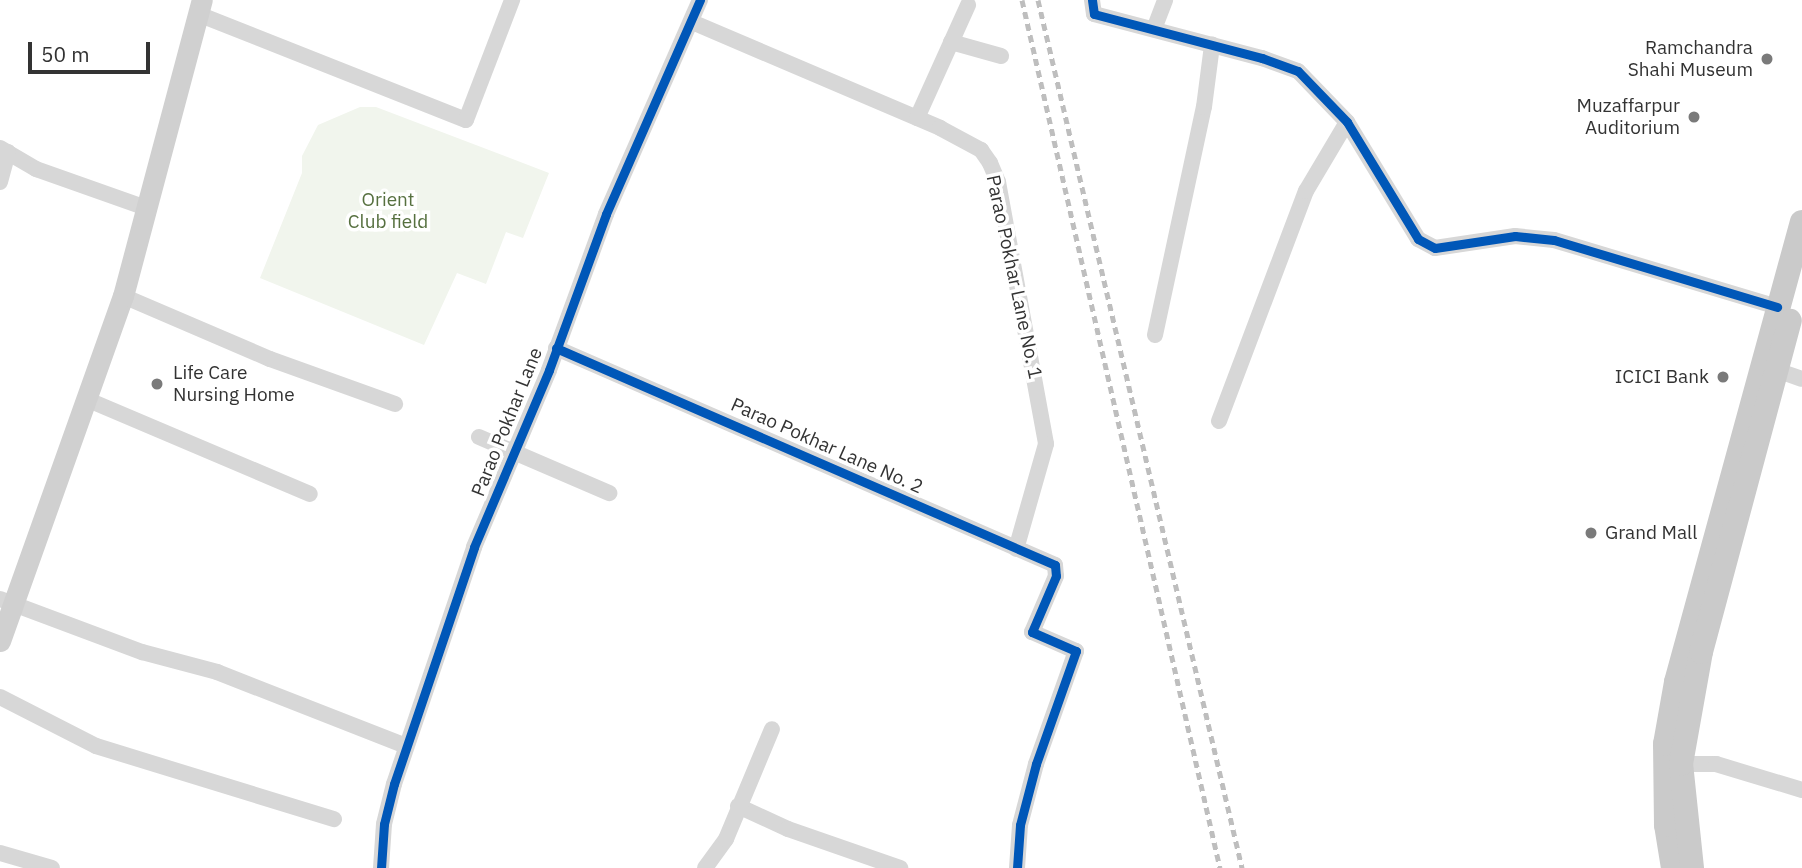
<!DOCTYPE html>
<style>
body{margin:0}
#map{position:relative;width:1802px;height:868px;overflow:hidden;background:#fff;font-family:"IBM Plex Sans",sans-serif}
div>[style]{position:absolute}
.green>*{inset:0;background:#f1f5ed}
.minor>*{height:16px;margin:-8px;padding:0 8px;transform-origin:8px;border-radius:8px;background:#d7d7d7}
.secondary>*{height:21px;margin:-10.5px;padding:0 10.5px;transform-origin:10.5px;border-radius:10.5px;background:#d0d0d0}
.primary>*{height:24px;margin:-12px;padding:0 12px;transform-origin:12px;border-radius:12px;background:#cacaca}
.rail>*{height:5px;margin-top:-2.5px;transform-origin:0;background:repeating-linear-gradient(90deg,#bebebe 0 7px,transparent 0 12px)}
.cycleway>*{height:9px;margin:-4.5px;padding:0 4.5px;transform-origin:4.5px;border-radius:4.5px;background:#0057b8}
.dots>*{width:19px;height:19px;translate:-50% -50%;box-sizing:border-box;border:4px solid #fff;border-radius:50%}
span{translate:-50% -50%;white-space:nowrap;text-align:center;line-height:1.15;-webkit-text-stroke:7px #fff;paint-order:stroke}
.poi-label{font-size:19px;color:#333}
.right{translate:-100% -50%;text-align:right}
.left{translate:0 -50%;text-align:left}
.park-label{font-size:19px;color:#56703f}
.street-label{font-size:19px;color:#333}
.scale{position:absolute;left:28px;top:42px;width:122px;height:32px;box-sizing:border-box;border:4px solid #333;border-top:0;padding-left:9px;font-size:21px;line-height:24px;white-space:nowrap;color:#333;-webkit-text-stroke:5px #fff;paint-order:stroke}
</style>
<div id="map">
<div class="green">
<div style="clip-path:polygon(360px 107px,376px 107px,549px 173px,523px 238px,506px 232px,486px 284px,457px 273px,424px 345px,260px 278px,302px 173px,302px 156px,318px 125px)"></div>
</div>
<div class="minor">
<div style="left:1092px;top:0;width:14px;rotate:82deg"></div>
<div style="left:1094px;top:14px;width:174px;rotate:14.7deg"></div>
<div style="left:1262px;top:58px;width:38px;rotate:20deg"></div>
<div style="left:1298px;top:71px;width:71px;rotate:46.1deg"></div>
<div style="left:1347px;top:122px;width:137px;rotate:58.7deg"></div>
<div style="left:1418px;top:239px;width:19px;rotate:28deg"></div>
<div style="left:1435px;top:248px;width:81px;rotate:-8.5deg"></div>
<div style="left:1515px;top:236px;width:39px;rotate:6deg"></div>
<div style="left:1554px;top:240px;width:233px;rotate:16.7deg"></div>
<div style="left:198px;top:14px;width:288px;rotate:21.6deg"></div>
<div style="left:466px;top:120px;width:129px;rotate:-69deg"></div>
<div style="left:692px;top:22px;width:270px;rotate:23.1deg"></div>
<div style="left:940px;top:128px;width:47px;rotate:28.2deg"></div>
<div style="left:981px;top:150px;width:16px;rotate:55deg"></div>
<div style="left:990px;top:163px;width:21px;rotate:67deg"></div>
<div style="left:998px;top:182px;width:266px;rotate:79.6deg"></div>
<div style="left:1046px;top:444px;width:109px;rotate:105.9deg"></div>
<div style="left:1154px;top:29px;width:31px;rotate:-69deg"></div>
<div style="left:951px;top:42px;width:52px;rotate:15.6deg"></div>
<div style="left:917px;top:118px;width:124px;rotate:-65.7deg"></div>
<div style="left:0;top:148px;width:42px;rotate:30.3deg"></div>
<div style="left:36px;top:169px;width:117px;rotate:19.5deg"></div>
<div style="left:0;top:182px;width:31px;rotate:-75deg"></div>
<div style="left:123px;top:296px;width:160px;rotate:23.2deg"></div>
<div style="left:270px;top:359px;width:133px;rotate:19.8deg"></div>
<div style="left:1155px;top:335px;width:233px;rotate:-77.9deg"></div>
<div style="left:1204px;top:107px;width:63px;rotate:-82.6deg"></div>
<div style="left:556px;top:348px;width:544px;rotate:23.5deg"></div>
<div style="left:1055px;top:565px;width:11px;rotate:85deg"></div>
<div style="left:1056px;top:576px;width:61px;rotate:113.2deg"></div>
<div style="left:1032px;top:632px;width:48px;rotate:23.4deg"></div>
<div style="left:1076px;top:651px;width:120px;rotate:109.5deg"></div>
<div style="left:1036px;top:764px;width:63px;rotate:104.7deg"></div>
<div style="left:1020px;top:825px;width:43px;rotate:94deg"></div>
<div style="left:1779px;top:371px;width:24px;rotate:19deg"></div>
<div style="left:86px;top:399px;width:243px;rotate:23deg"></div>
<div style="left:1219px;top:421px;width:246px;rotate:-69.3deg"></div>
<div style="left:1306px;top:191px;width:80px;rotate:-59.3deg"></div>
<div style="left:479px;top:437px;width:142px;rotate:23.3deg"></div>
<div style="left:0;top:599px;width:152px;rotate:20.5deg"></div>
<div style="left:142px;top:652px;width:78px;rotate:14.9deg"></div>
<div style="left:217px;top:672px;width:203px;rotate:21.4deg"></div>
<div style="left:0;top:697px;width:108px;rotate:27deg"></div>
<div style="left:96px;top:746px;width:249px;rotate:17.1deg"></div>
<div style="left:1681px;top:764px;width:35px"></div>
<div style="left:1716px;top:764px;width:90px;rotate:16.8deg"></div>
<div style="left:738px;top:806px;width:55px;rotate:24.7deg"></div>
<div style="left:788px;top:829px;width:119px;rotate:19.2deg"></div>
<div style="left:0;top:853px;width:54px;rotate:16.1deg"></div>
<div style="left:381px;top:868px;width:44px;rotate:-86.1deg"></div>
<div style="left:384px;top:824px;width:41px;rotate:-76deg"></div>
<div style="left:394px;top:784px;width:250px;rotate:-71.3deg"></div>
<div style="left:474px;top:547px;width:192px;rotate:-67deg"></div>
<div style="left:549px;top:370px;width:166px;rotate:-69.9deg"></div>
<div style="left:606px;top:214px;width:234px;rotate:-66.3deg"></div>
<div style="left:705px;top:868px;width:36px;rotate:-54deg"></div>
<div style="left:726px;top:839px;width:119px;rotate:-67.3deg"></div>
</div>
<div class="secondary">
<div style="left:0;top:641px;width:366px;rotate:-70.4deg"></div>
<div style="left:123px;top:296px;width:306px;rotate:-75.1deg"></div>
</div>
<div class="primary">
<div style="left:1673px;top:868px;width:44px;rotate:-99.2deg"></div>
<div style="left:1666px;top:825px;width:81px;rotate:-90.7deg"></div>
<div style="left:1665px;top:744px;width:63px;rotate:-79.9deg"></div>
<div style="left:1676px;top:682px;width:477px;rotate:-74.7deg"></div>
<div style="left:1692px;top:868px;width:105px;rotate:-96deg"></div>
<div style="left:1681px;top:764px;width:114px;rotate:-79.9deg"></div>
<div style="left:1701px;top:652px;width:343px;rotate:-75deg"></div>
</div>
<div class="rail">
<div style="left:1022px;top:0;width:890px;rotate:77.15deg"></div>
<div style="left:1038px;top:0;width:892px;rotate:76.77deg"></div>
</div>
<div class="cycleway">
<div style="left:1092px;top:0;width:14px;rotate:82deg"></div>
<div style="left:1094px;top:14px;width:174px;rotate:14.7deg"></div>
<div style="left:1262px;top:58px;width:38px;rotate:20deg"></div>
<div style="left:1298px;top:71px;width:71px;rotate:46.1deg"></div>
<div style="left:1347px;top:122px;width:137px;rotate:58.7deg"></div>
<div style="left:1418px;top:239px;width:19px;rotate:28deg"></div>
<div style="left:1435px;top:248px;width:81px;rotate:-8.5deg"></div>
<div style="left:1515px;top:236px;width:39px;rotate:6deg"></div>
<div style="left:1554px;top:240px;width:233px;rotate:16.7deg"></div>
<div style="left:556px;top:348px;width:544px;rotate:23.5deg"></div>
<div style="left:1055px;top:565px;width:11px;rotate:85deg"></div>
<div style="left:1056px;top:576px;width:61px;rotate:113.2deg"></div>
<div style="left:1032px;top:632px;width:48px;rotate:23.4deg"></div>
<div style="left:1076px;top:651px;width:120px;rotate:109.5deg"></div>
<div style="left:1036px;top:764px;width:63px;rotate:104.7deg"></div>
<div style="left:1020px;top:825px;width:43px;rotate:94deg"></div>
<div style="left:381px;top:868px;width:44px;rotate:-86.1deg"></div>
<div style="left:384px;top:824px;width:41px;rotate:-76deg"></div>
<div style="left:394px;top:784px;width:250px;rotate:-71.3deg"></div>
<div style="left:474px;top:547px;width:192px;rotate:-67deg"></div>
<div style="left:549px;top:370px;width:166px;rotate:-69.9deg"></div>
<div style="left:606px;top:214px;width:234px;rotate:-66.3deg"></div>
</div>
<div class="dots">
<div style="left:1767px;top:59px;background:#7a7a7a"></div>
<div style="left:1694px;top:117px;background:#7a7a7a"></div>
<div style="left:1723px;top:377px;background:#7a7a7a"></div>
<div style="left:157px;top:384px;background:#7a7a7a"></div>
<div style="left:1591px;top:533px;background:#7a7a7a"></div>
</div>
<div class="poi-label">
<span class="right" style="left:1753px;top:59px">Ramchandra<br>Shahi Museum</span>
<span class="right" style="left:1680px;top:117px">Muzaffarpur<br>Auditorium</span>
<span class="left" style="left:173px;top:384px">Life Care<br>Nursing Home</span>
<span class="right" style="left:1709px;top:377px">ICICI Bank</span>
<span class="left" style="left:1605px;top:533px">Grand Mall</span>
</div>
<div class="park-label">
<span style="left:388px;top:211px">Orient<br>Club field</span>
</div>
<div class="street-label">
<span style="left:1014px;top:277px;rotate:78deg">Parao Pokhar Lane No. 1</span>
<span style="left:507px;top:422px;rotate:-68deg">Parao Pokhar Lane</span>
<span style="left:827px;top:446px;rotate:24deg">Parao Pokhar Lane No. 2</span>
</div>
<div class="scale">50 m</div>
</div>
